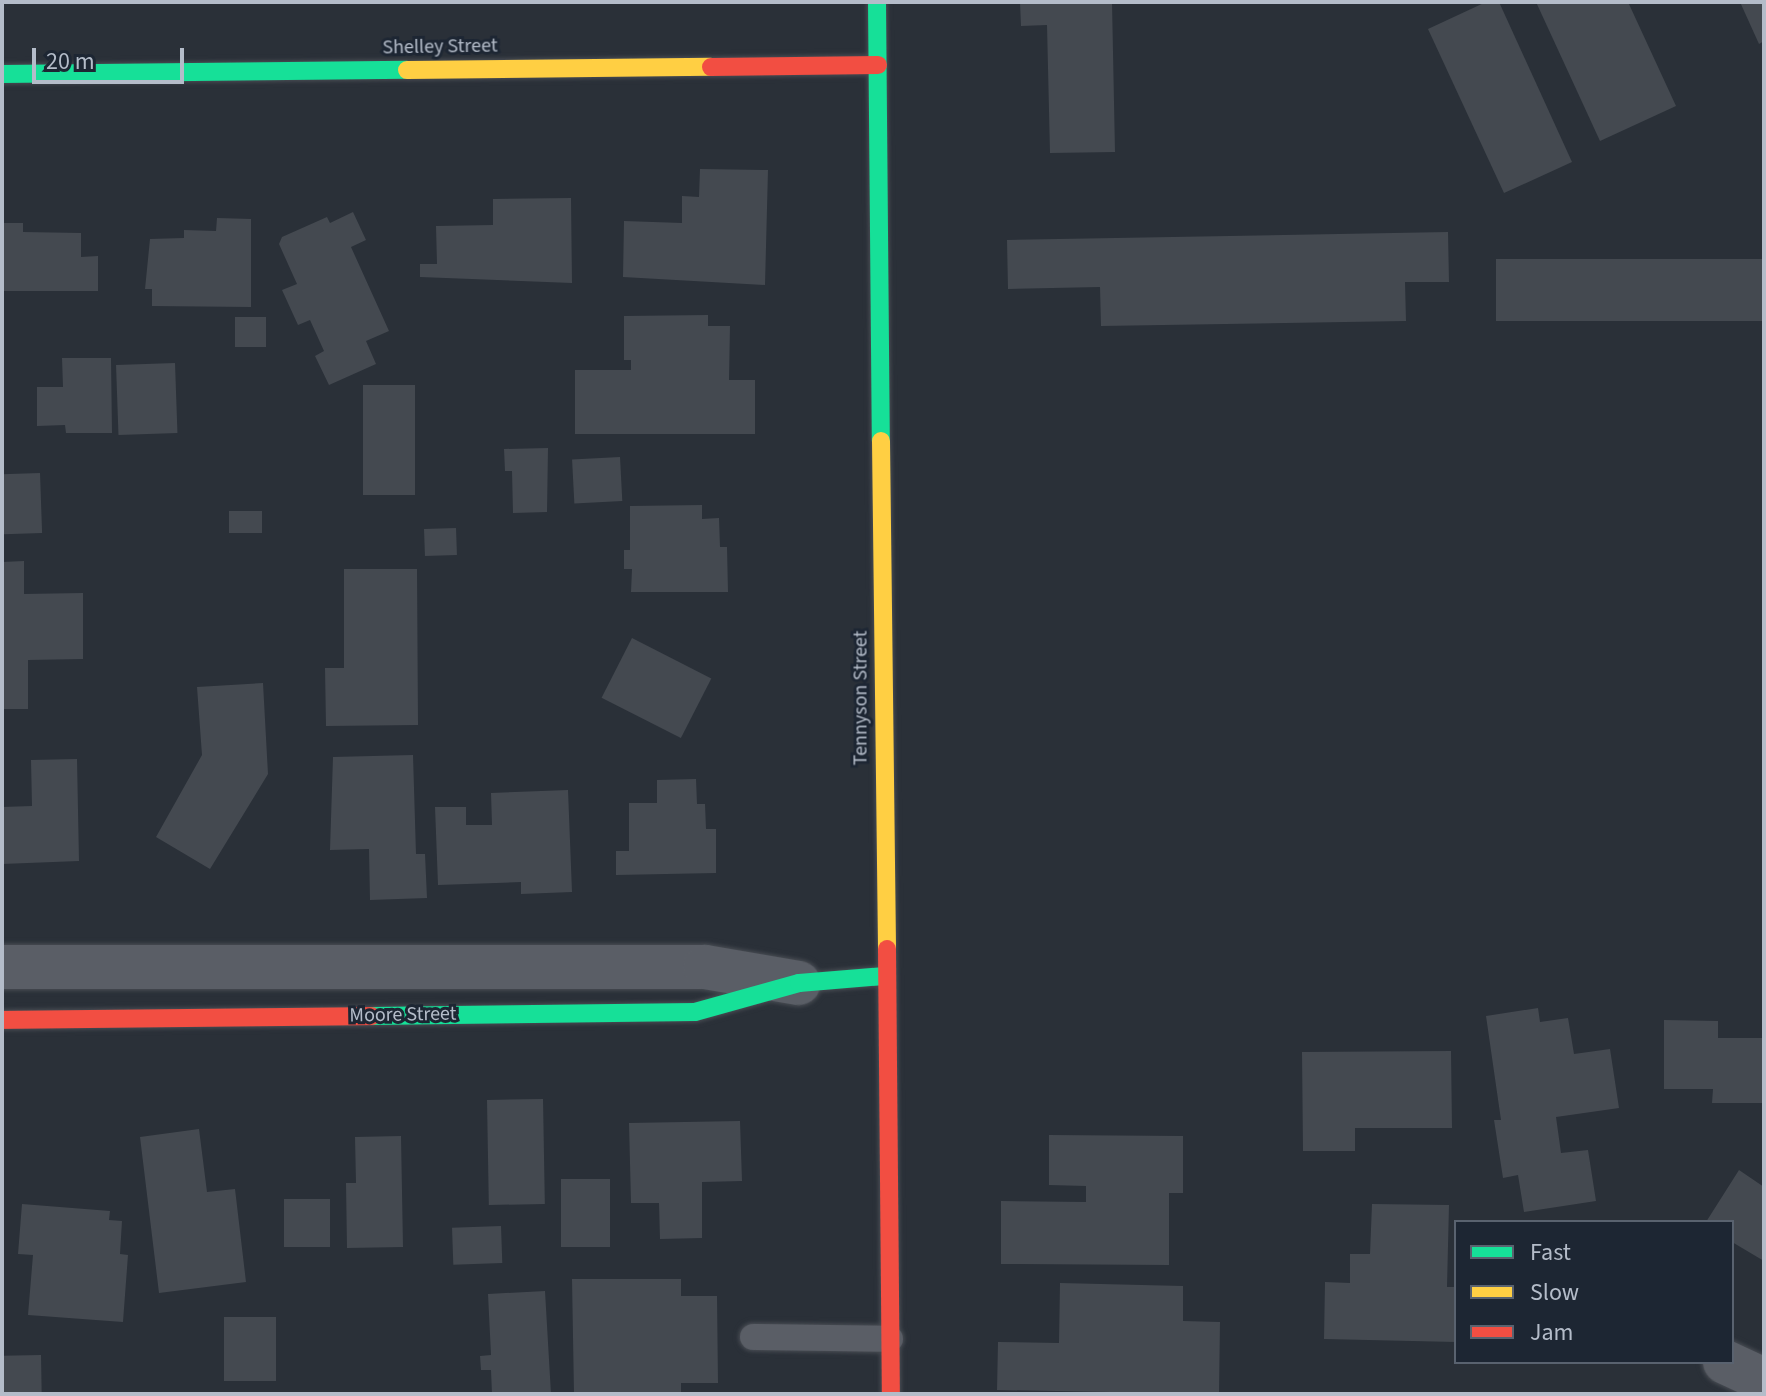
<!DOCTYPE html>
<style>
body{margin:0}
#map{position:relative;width:1766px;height:1396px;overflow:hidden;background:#2a3038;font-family:"Source Sans 3",sans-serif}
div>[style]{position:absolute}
.building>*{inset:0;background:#444950;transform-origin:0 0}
.roads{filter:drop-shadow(0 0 2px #484c53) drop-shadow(0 0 2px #484c53)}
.lane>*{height:26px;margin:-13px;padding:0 13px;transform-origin:13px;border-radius:13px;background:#5a5e66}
.street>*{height:44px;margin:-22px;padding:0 22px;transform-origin:22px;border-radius:22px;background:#5a5e66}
.fast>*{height:18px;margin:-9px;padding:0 9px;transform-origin:9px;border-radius:9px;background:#16e098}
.slow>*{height:18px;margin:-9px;padding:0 9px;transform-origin:9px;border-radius:9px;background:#ffcf43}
.jam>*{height:18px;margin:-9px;padding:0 9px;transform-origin:9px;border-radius:9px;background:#f24e42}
span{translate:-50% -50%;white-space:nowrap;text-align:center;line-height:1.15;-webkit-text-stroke:6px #1d2633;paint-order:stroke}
.street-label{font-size:20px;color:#b4bcc9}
.frame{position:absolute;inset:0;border:4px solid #b4bcc9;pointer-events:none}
.legend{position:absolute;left:1454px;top:1220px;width:280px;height:144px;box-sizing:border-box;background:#1d2633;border:2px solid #59626f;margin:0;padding:10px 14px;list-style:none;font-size:24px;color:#b4bcc9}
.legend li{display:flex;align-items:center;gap:16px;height:40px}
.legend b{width:40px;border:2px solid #59626f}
.scale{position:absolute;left:32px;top:48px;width:152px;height:36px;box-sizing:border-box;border:4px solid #b4bcc9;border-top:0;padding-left:10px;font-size:24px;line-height:28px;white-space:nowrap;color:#b4bcc9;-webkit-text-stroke:6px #1d2633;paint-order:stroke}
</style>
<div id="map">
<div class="building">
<div style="clip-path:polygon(1020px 2px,1112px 2px,1115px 152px,1050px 153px,1047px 25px,1021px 26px)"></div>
<div style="clip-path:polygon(1486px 2px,1499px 2px,1572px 162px,1504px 193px,1428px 29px)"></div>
<div style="clip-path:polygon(1536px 2px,1628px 2px,1676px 106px,1600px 141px)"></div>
<div style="clip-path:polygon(1740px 2px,1764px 2px,1764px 41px,1759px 44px)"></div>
<div style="clip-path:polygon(700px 169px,768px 170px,765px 285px,623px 277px,624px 221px,682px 223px,682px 196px,699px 197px)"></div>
<div style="clip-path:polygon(571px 198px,572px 283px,420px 277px,420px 264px,437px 264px,436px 226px,493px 225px,493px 199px)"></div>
<div style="clip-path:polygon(353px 212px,366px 240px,351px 247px,389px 331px,366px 341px,376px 364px,329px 385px,315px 356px,324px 351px,310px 320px,298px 325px,282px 290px,297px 284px,279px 244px,282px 237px,327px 217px,330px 223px)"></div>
<div style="clip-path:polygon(217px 218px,251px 219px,251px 307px,152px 306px,152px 289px,145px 289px,150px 239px,184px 238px,184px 230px,216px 231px)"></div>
<div style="clip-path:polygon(2px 223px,23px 223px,23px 232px,81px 233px,81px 257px,98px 256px,98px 291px,2px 291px)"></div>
<div style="clip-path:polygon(1448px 232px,1449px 282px,1405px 282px,1406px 321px,1101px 326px,1100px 287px,1008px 289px,1007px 240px)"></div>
<div style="left:1764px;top:259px;width:62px;height:268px;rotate:90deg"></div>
<div style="clip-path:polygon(708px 315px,708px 326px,730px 326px,729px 380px,755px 380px,755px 434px,575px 434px,575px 370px,631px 370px,631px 360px,624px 360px,624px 316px)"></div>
<div style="left:235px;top:317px;width:31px;height:30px"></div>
<div style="clip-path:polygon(62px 358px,111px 358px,112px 433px,66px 433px,65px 425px,37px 426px,37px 387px,63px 387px)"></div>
<div style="left:175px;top:363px;width:70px;height:59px;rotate:88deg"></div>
<div style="left:363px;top:385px;width:52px;height:110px"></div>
<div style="clip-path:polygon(548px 448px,547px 512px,513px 513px,512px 471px,505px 471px,504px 449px)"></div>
<div style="left:620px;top:457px;width:44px;height:48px;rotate:87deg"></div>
<div style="left:40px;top:473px;width:60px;height:38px;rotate:88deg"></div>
<div style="clip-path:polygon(702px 505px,702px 519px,719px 518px,720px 547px,727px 547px,728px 592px,631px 592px,632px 569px,624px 569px,624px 550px,630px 550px,630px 506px)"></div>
<div style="left:229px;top:511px;width:33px;height:22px"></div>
<div style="left:456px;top:528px;width:27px;height:32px;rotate:88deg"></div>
<div style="clip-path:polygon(24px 561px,24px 594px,83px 593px,83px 659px,28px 660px,28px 709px,2px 709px,2px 562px)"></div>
<div style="clip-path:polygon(344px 569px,417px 569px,418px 725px,326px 726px,325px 668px,344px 668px)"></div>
<div style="left:632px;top:638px;width:89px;height:67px;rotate:27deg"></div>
<div style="clip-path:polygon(263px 683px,268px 774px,210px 869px,156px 837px,202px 755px,197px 687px)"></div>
<div style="clip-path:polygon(413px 755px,416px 854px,425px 854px,427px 898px,370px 900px,369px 849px,330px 850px,333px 757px)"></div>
<div style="clip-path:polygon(77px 759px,79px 861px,2px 864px,2px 807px,32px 806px,31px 760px)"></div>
<div style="clip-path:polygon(696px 779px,697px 804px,705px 804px,706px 829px,716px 829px,716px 873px,616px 875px,616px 851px,629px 851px,629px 803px,657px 803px,657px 780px)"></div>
<div style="clip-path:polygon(568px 790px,572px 892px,521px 894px,521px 882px,438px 885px,435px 807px,466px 807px,466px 825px,492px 825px,491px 793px)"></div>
<div style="clip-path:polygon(1538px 1008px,1540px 1022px,1568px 1018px,1574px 1054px,1610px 1049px,1619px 1108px,1556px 1117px,1561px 1153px,1588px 1150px,1596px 1201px,1524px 1212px,1518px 1175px,1503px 1178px,1494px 1120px,1501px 1120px,1486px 1016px)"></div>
<div style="clip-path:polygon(1664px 1020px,1718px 1021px,1718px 1038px,1764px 1038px,1764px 1103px,1712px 1103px,1713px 1089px,1664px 1089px)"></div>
<div style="clip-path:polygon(1451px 1051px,1452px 1128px,1355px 1128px,1355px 1151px,1303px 1151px,1302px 1052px)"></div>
<div style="left:543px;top:1099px;width:105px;height:56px;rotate:89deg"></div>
<div style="clip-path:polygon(740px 1121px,742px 1181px,702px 1182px,702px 1238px,660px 1239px,659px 1203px,631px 1203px,629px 1123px)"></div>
<div style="clip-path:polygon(199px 1129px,207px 1192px,235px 1189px,246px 1282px,159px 1293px,140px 1137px)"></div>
<div style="clip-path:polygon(1049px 1135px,1183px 1136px,1183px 1193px,1169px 1193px,1169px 1265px,1001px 1264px,1001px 1201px,1086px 1202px,1086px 1186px,1049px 1185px)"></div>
<div style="clip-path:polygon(401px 1136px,403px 1247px,347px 1248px,346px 1183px,356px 1183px,355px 1137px)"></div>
<div style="clip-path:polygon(1739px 1170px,1764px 1187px,1764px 1261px,1732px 1242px,1732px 1222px,1706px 1222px)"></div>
<div style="left:561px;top:1179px;width:49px;height:68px"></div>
<div style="left:284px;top:1199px;width:46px;height:48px"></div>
<div style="clip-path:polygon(22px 1204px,110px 1211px,109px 1220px,122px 1221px,120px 1254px,128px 1255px,123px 1322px,28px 1315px,33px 1255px,18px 1254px)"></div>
<div style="clip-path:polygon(1372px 1204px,1449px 1205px,1447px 1287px,1456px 1287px,1456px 1342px,1324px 1339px,1325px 1282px,1350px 1283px,1350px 1254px,1370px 1254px)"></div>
<div style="left:501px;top:1226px;width:37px;height:49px;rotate:88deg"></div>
<div style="clip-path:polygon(572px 1279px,681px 1279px,681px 1296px,717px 1296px,718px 1383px,681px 1383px,681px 1394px,574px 1394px)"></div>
<div style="clip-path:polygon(1060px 1283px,1183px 1286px,1183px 1321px,1220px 1322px,1219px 1394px,997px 1390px,998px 1342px,1059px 1343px)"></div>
<div style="clip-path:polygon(545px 1291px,551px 1394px,492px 1394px,491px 1370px,481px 1370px,480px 1356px,491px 1355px,488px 1294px)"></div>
<div style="left:224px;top:1317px;width:52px;height:64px"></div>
<div style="left:41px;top:1355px;width:39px;height:39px;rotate:89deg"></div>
</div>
<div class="roads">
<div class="lane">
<div style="left:753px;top:1337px;width:137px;rotate:0.8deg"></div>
</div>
<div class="street">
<div style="left:2px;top:967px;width:703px"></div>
<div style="left:705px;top:967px;width:95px;rotate:9.7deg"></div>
<div style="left:1725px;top:1362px;width:43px;rotate:24.8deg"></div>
</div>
<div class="fast">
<div style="left:877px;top:2px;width:439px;rotate:89.5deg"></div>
<div style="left:2px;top:74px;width:405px;rotate:-0.6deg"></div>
<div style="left:372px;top:1016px;width:323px;rotate:-0.7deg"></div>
<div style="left:695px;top:1012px;width:108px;rotate:-15.6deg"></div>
<div style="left:799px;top:983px;width:86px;rotate:-4.7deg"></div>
</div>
<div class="slow">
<div style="left:407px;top:70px;width:304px;rotate:-0.6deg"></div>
<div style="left:881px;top:441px;width:508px;rotate:89.32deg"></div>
</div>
<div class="jam">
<div style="left:711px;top:67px;width:167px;rotate:-0.7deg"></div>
<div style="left:887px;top:949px;width:445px;rotate:89.5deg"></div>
<div style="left:2px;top:1020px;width:370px;rotate:-0.6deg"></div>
</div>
</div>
<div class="street-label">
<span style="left:440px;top:47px;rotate:-1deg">Shelley Street</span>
<span style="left:861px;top:698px;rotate:-90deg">Tennyson Street</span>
<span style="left:403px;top:1015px;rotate:-1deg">Moore Street</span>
</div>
<div class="frame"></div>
<ul class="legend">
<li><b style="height:10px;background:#16e098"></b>Fast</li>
<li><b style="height:10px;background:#ffcf43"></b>Slow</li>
<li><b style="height:10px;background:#f24e42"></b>Jam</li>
</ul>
<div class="scale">20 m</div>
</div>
